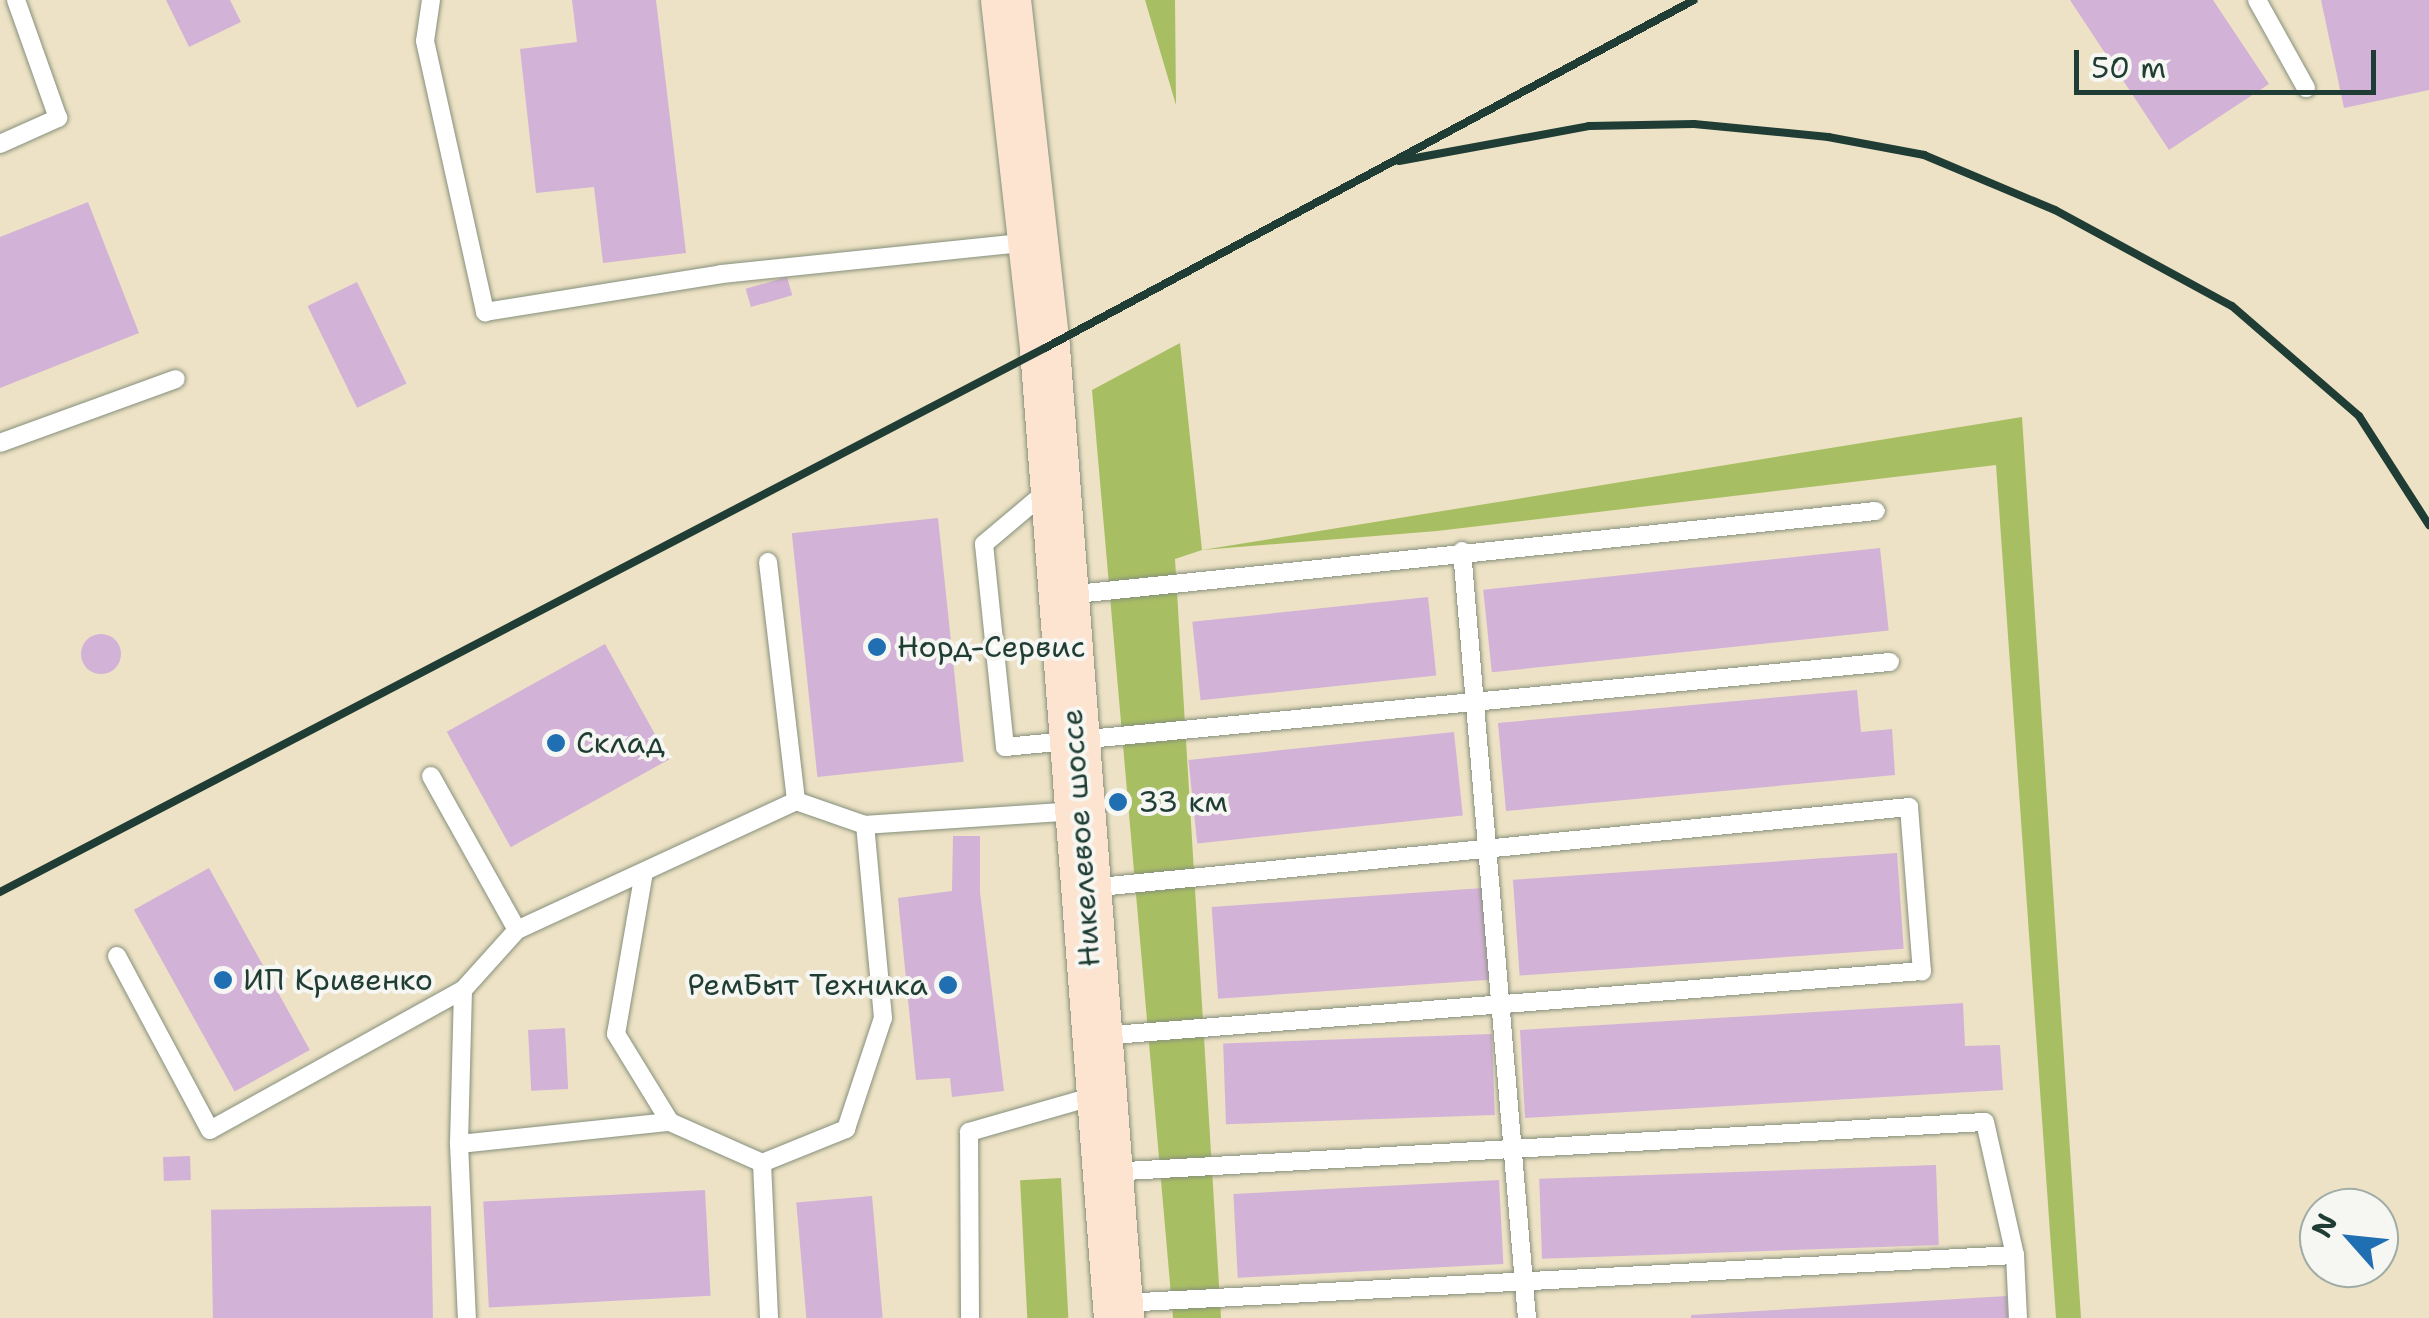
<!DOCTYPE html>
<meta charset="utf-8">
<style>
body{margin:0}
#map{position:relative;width:2429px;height:1318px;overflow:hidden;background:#ede2c5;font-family:"Shantell Sans",sans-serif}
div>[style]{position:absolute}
.green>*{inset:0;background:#a8be63;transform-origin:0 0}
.building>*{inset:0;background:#d3b2d7;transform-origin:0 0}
.round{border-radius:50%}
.roads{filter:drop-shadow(0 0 2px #86907c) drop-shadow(0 0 2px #86907c)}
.lane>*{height:18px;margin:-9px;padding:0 9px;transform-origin:9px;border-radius:9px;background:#fff}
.secondary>*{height:50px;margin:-25px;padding:0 25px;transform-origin:25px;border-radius:25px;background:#fde4d1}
.rail>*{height:8px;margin:-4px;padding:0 4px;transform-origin:4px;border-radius:4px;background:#1f3d34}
.dots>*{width:28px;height:28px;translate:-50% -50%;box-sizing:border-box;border:5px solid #f6f6f2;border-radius:50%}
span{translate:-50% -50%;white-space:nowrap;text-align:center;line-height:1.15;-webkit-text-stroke:8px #f6f6f2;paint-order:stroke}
.poi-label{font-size:30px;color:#1f3d34}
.left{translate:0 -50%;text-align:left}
.right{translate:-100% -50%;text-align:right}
.street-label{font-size:30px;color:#1f3d34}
.north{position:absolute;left:2299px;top:1188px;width:100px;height:100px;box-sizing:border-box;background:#f6f6f2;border:2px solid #a0aca6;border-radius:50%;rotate:297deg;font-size:28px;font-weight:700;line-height:40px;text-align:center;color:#1f3d34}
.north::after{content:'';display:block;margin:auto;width:35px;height:45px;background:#1f6fb2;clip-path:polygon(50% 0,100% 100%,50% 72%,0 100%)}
.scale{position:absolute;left:2074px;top:50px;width:302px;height:45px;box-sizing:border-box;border:5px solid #1f3d34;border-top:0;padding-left:12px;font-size:30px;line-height:35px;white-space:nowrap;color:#1f3d34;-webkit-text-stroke:8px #f6f6f2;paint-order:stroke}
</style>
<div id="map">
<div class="green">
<div style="clip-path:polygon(1145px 0,1175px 0,1176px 105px)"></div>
<div style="clip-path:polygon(1180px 343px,1202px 550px,2022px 417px,2081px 1318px,2056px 1318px,1996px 465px,1437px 531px,1202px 550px,1175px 559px,1221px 1318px,1173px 1318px,1092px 390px)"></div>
<div style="left:1061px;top:1178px;width:140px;height:41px;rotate:87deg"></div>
</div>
<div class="building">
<div style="clip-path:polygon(166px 0,230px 0,241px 22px,189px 47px)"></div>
<div style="clip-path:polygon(572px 0,656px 0,686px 253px,603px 263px,594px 187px,536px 193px,520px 49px,577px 42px)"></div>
<div style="clip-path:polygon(2070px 0,2213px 0,2269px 84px,2169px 150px)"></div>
<div style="clip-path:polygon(2321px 0,2429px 0,2429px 90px,2344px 108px)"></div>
<div style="clip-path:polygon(88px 202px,139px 333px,0 388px,0 237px)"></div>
<div style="left:787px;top:277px;width:19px;height:43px;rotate:74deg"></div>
<div style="left:357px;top:282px;width:113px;height:55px;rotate:64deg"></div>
<div style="left:938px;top:518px;width:245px;height:147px;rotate:84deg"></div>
<div style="left:1880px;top:548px;width:83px;height:399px;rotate:84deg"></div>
<div style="left:1428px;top:597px;width:79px;height:237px;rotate:84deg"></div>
<div class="round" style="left:81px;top:634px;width:40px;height:40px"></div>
<div style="left:605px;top:644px;width:132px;height:181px;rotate:61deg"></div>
<div style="clip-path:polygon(1857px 690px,1861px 732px,1892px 729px,1895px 775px,1506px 811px,1498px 723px)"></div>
<div style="left:1454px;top:732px;width:84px;height:267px;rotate:84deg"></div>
<div style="clip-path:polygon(953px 836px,980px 836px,980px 892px,1004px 1091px,952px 1097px,950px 1078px,916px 1080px,898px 898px,952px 891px)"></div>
<div style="left:1897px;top:853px;width:96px;height:385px;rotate:86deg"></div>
<div style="left:209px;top:868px;width:208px;height:86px;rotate:61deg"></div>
<div style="left:1483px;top:888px;width:92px;height:272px;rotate:86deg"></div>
<div style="clip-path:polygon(1963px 1003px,1965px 1046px,2000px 1045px,2003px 1090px,1525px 1118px,1520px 1030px)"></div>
<div style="left:565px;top:1028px;width:61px;height:37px;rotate:87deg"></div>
<div style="left:1492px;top:1034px;width:81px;height:269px;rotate:88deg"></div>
<div style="left:190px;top:1156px;width:24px;height:27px;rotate:88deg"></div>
<div style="left:1936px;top:1165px;width:80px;height:397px;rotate:88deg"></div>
<div style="left:1499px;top:1180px;width:84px;height:266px;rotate:87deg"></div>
<div style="left:705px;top:1190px;width:106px;height:222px;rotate:87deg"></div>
<div style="left:872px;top:1196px;width:122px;height:76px;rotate:85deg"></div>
<div style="left:431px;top:1206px;width:112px;height:220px;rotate:89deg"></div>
<div style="clip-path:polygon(2007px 1296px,2008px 1318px,1691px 1318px,1691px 1315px)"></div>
</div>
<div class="roads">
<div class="lane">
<div style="left:431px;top:0;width:41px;rotate:98.3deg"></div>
<div style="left:425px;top:41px;width:278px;rotate:77.5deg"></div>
<div style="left:485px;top:312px;width:239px;rotate:-9.1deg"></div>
<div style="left:721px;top:274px;width:310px;rotate:-5.9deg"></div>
<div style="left:2257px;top:0;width:101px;rotate:60.9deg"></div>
<div style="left:0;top:144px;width:64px;rotate:-24.1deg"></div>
<div style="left:58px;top:118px;width:125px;rotate:-109.6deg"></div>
<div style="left:0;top:443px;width:187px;rotate:-20deg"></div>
<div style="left:1048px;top:490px;width:84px;rotate:139.8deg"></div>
<div style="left:984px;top:544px;width:204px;rotate:84.1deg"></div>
<div style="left:1005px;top:747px;width:889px;rotate:-5.49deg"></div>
<div style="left:1462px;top:551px;width:770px;rotate:85.16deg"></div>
<div style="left:768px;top:562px;width:241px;rotate:83.3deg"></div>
<div style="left:1067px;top:595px;width:813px;rotate:-5.93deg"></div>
<div style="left:431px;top:776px;width:176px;rotate:60.8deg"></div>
<div style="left:644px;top:872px;width:164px;rotate:99.8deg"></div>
<div style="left:616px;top:1034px;width:103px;rotate:58.5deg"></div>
<div style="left:670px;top:1122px;width:101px;rotate:24deg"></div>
<div style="left:762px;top:1163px;width:91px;rotate:-22deg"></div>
<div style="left:846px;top:1129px;width:117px;rotate:-71.6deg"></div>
<div style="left:883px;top:1018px;width:194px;rotate:-95.3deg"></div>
<div style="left:1089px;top:888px;width:824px;rotate:-5.64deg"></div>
<div style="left:1909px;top:807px;width:165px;rotate:85.5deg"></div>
<div style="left:1922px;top:971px;width:826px;rotate:175.48deg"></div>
<div style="left:117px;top:956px;width:197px;rotate:61.9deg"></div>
<div style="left:210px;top:1130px;width:289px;rotate:-29deg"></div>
<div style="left:463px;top:990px;width:81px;rotate:-48deg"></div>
<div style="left:517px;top:930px;width:307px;rotate:-24.8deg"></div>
<div style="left:796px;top:801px;width:73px;rotate:19.2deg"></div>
<div style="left:865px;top:825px;width:211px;rotate:-3.8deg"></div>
<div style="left:463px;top:990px;width:154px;rotate:91.5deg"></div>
<div style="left:459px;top:1144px;width:174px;rotate:87.4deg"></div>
<div style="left:459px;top:1144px;width:212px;rotate:-6deg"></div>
<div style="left:762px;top:1163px;width:155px;rotate:87.4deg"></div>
<div style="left:1109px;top:1172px;width:877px;rotate:-3.27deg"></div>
<div style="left:1985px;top:1122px;width:136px;rotate:77.3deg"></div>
<div style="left:2015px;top:1255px;width:63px;rotate:87.3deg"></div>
<div style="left:1124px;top:1311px;width:19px;rotate:-28deg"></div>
<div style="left:1141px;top:1302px;width:875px;rotate:-3.08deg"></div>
<div style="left:970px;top:1318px;width:186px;rotate:-90.3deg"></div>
<div style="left:969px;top:1132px;width:134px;rotate:-16deg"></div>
</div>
<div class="secondary">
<div style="left:1006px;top:0;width:350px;rotate:83.6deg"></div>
<div style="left:1045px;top:348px;width:973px;rotate:85.64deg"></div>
</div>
</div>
<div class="rail">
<div style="left:1399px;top:161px;width:193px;rotate:-10.4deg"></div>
<div style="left:1589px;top:126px;width:105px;rotate:-1.1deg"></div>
<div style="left:1694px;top:124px;width:135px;rotate:5.5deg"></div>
<div style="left:1828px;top:137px;width:98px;rotate:10.6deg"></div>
<div style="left:1924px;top:155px;width:142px;rotate:22.8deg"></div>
<div style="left:2055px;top:210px;width:201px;rotate:28.5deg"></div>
<div style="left:2232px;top:306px;width:168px;rotate:40.9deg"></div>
<div style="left:2359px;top:416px;width:130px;rotate:57.3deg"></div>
<div style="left:0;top:892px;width:1178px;rotate:-27.5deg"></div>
<div style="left:1045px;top:348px;width:736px;rotate:-28.2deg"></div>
</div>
<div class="dots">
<div style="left:877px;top:647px;background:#1f6fb2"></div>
<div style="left:556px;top:743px;background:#1f6fb2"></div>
<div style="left:1118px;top:802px;background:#1f6fb2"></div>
<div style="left:223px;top:980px;background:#1f6fb2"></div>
<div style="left:948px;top:985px;background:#1f6fb2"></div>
</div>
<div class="poi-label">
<span class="left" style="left:897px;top:647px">Норд-Сервис</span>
<span class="left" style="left:576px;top:743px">Склад</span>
<span class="left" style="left:1138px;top:802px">33 км</span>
<span class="left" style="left:243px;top:980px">ИП Кривенко</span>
<span class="right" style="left:928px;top:985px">РемБыт Техника</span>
</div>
<div class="street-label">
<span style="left:1081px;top:838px;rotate:-94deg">Никелевое шоссе</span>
</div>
<div class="north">N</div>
<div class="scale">50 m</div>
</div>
